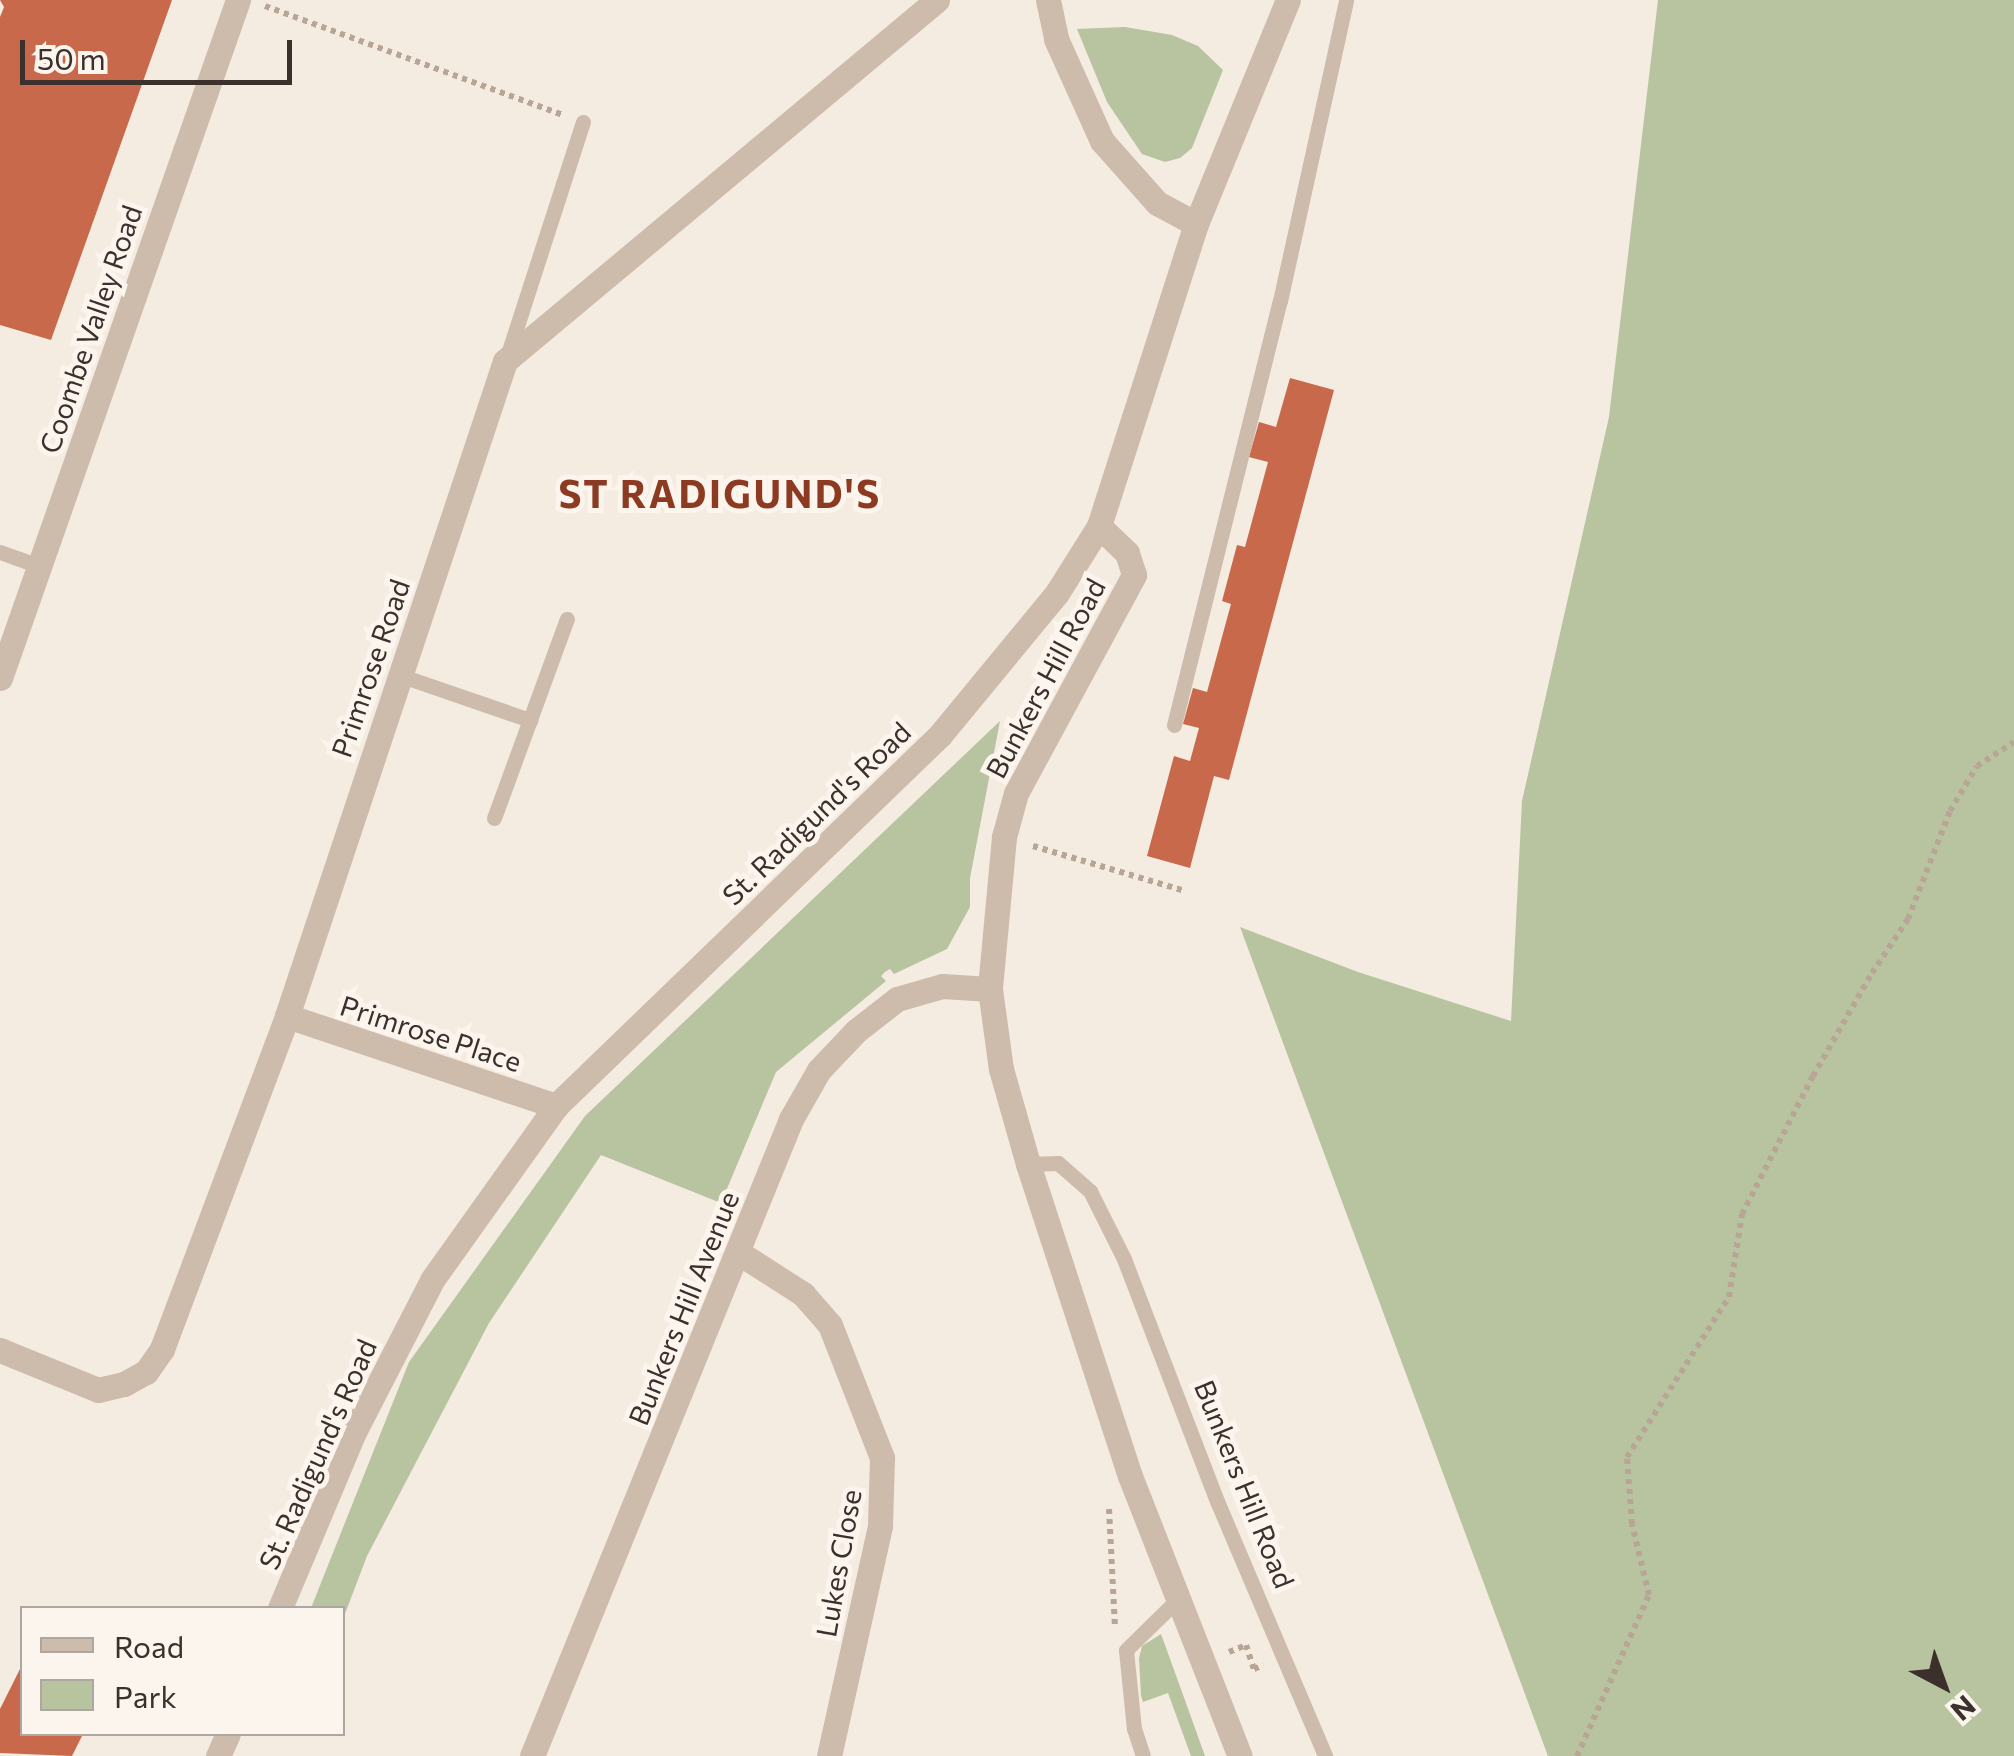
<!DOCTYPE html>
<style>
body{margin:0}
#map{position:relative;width:2014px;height:1756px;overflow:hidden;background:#f4ebe1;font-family:Commissioner,sans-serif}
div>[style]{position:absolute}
.green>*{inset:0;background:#b8c4a0}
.building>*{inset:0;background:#c8694b}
.path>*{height:6px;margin-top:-3px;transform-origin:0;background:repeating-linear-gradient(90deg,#b9a596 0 5px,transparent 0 10px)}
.lane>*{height:15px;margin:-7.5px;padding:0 7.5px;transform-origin:7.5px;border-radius:7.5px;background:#cdbbac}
.street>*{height:25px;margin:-12.5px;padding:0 12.5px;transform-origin:12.5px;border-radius:12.5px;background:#cdbbac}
span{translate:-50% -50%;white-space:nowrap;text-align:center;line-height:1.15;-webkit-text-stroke:10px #fbf5ee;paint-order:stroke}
.street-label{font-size:28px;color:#3b302b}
.district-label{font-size:38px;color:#8c3b22;font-weight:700;letter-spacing:2.5px}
.legend{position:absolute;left:20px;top:1606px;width:325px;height:130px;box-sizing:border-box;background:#fbf5ee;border:2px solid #aea6a0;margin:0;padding:12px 18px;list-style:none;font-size:30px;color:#3b302b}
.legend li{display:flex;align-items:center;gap:20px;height:50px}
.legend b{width:50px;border:2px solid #aea6a0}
.north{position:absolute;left:1894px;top:1636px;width:100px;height:100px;-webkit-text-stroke:8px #fbf5ee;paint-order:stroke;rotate:139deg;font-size:28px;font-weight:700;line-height:40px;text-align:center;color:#3b302b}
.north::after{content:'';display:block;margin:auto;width:35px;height:45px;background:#3b302b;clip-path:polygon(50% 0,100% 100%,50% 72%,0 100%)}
.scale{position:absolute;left:20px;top:40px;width:272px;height:45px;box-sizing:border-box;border:5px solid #3b302b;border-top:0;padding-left:12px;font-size:30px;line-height:35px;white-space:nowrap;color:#3b302b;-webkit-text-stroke:8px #fbf5ee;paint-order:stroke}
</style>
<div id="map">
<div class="green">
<div style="clip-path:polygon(1658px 0,2014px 0,2014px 1756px,1548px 1756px,1240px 927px,1358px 972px,1511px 1021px,1522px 801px,1609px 417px)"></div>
<div style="clip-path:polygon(1125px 27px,1172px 35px,1198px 46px,1223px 70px,1192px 148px,1180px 158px,1165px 162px,1142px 154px,1107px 102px,1077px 29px)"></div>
<div style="clip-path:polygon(1000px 721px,970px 878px,970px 907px,947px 949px,894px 974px,890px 969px,885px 972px,881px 976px,886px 981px,776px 1072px,721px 1203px,601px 1155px,489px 1323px,367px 1556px,343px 1619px,342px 1608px,311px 1608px,409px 1362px,585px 1116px)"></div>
<div style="clip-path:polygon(1161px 1634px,1182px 1692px,1205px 1756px,1191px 1756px,1168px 1693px,1143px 1702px,1141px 1696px,1139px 1658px,1142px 1646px)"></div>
</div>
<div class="building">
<div style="clip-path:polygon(0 0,172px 0,51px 340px,0 325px,0 17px,4px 7px)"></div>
<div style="clip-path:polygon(1290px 378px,1334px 390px,1229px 780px,1214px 776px,1190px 868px,1147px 856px,1174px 756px,1190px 761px,1199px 728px,1183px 724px,1193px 688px,1207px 692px,1231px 604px,1222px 601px,1237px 545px,1245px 547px,1268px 462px,1249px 457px,1259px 422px,1276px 427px)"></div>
<div style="clip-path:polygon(22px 1665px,22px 1734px,83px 1734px,72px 1756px,0 1753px,0 1709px)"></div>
</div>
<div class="path">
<div style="left:265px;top:6px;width:317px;rotate:20.1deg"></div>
<div style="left:1033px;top:846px;width:159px;rotate:16.5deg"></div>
<div style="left:1109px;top:1509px;width:117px;rotate:87.1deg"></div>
<div style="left:1229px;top:1652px;width:18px;rotate:-22deg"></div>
<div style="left:1246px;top:1645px;width:25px;rotate:72deg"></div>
<div style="left:1254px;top:1669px;width:10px;rotate:-24deg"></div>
<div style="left:1577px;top:1756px;width:176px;rotate:-65.9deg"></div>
<div style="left:1649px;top:1595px;width:73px;rotate:-103.5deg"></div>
<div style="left:1632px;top:1524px;width:67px;rotate:-94.3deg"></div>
<div style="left:1627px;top:1457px;width:190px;rotate:-57.5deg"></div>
<div style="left:1729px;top:1297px;width:84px;rotate:-81.1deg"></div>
<div style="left:1742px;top:1214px;width:155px;rotate:-62.8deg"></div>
<div style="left:1813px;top:1076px;width:119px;rotate:-60.2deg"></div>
<div style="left:1872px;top:973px;width:65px;rotate:-56.3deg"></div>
<div style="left:1908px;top:919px;width:116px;rotate:-68.7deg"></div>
<div style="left:1950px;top:811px;width:52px;rotate:-59deg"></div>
<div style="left:1977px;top:766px;width:44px;rotate:-33deg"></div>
</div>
<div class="lane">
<div style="left:507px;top:357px;width:247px;rotate:-72.1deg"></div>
<div style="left:0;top:552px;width:41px;rotate:19.7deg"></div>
<div style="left:399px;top:675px;width:139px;rotate:19deg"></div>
<div style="left:1174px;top:725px;width:437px;rotate:-76deg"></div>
<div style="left:1280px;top:301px;width:308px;rotate:-77.6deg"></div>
<div style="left:494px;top:818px;width:212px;rotate:-69.9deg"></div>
<div style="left:1028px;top:1164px;width:30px;rotate:-2deg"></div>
<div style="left:1058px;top:1163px;width:43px;rotate:41.2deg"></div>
<div style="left:1090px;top:1191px;width:76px;rotate:63.4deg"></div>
<div style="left:1124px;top:1259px;width:259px;rotate:69deg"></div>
<div style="left:1217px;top:1501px;width:277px;rotate:67deg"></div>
<div style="left:1143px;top:1756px;width:28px;rotate:-108deg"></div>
<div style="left:1134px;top:1729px;width:79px;rotate:-95.8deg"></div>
<div style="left:1126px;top:1650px;width:73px;rotate:-44.4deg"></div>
</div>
<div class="street">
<div style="left:1048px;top:0;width:40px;rotate:78deg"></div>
<div style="left:1056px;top:39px;width:112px;rotate:65.7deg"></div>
<div style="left:1102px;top:141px;width:83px;rotate:48.4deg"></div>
<div style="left:1157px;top:203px;width:44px;rotate:28.3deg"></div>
<div style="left:1099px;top:526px;width:39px;rotate:44deg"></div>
<div style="left:1127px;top:553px;width:23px;rotate:72deg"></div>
<div style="left:1134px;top:575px;width:248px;rotate:118.4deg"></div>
<div style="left:1016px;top:793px;width:46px;rotate:105.3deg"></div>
<div style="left:1004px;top:837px;width:153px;rotate:95.3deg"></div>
<div style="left:990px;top:989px;width:81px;rotate:82.2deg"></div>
<div style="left:1001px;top:1069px;width:99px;rotate:74.1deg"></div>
<div style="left:1028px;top:1164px;width:328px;rotate:71.9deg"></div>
<div style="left:1130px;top:1476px;width:301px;rotate:68.6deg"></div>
<div style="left:0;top:678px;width:719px;rotate:-70.66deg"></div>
<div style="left:287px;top:1016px;width:284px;rotate:18.5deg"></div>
<div style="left:739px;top:1253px;width:76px;rotate:32.6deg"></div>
<div style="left:803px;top:1294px;width:41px;rotate:48.9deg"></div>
<div style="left:830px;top:1325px;width:143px;rotate:68.6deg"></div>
<div style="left:882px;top:1458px;width:68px;rotate:91.7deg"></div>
<div style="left:880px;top:1526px;width:236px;rotate:102.5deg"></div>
<div style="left:0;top:1350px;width:106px;rotate:22.2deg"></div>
<div style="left:98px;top:1390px;width:27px;rotate:-13deg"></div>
<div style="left:124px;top:1384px;width:25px;rotate:-29deg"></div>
<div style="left:146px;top:1372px;width:28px;rotate:-55deg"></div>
<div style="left:162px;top:1349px;width:356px;rotate:-69.4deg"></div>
<div style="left:287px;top:1016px;width:690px;rotate:-71.59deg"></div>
<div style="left:505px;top:361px;width:563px;rotate:-39.88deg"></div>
<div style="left:280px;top:1608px;width:189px;rotate:-67.2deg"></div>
<div style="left:353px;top:1434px;width:173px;rotate:-62.8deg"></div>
<div style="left:432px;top:1280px;width:214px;rotate:-54.5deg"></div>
<div style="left:556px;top:1106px;width:534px;rotate:-44.01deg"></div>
<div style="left:940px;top:735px;width:184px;rotate:-50.5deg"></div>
<div style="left:1057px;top:593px;width:79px;rotate:-57.9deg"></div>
<div style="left:1099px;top:526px;width:317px;rotate:-72.2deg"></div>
<div style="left:1196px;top:224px;width:242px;rotate:-67.7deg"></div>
<div style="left:218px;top:1756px;width:24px;rotate:-66deg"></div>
<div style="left:532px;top:1756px;width:688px;rotate:-67.87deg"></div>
<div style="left:791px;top:1119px;width:56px;rotate:-60.3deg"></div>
<div style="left:819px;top:1070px;width:54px;rotate:-46.5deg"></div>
<div style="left:856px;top:1031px;width:52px;rotate:-38deg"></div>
<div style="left:897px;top:999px;width:47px;rotate:-16.1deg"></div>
<div style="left:942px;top:986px;width:48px;rotate:3.6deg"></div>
</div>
<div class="street-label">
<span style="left:90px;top:329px;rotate:-71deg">Coombe Valley Road</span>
<span style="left:370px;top:668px;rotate:-71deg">Primrose Road</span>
<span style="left:1045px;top:678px;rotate:-62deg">Bunkers Hill Road</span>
<span style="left:816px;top:813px;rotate:-44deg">St. Radigund's Road</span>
<span style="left:431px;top:1033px;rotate:18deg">Primrose Place</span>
<span style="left:683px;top:1308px;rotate:-68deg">Bunkers Hill Avenue</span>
<span style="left:317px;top:1454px;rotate:-66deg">St. Radigund's Road</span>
<span style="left:1245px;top:1484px;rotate:68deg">Bunkers Hill Road</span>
<span style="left:838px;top:1563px;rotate:-80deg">Lukes Close</span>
</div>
<div class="district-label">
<span style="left:720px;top:493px">ST RADIGUND'S</span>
</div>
<ul class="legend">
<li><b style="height:12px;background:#cdbbac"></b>Road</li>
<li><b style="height:28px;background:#b8c4a0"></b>Park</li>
</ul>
<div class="north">N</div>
<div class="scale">50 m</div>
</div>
